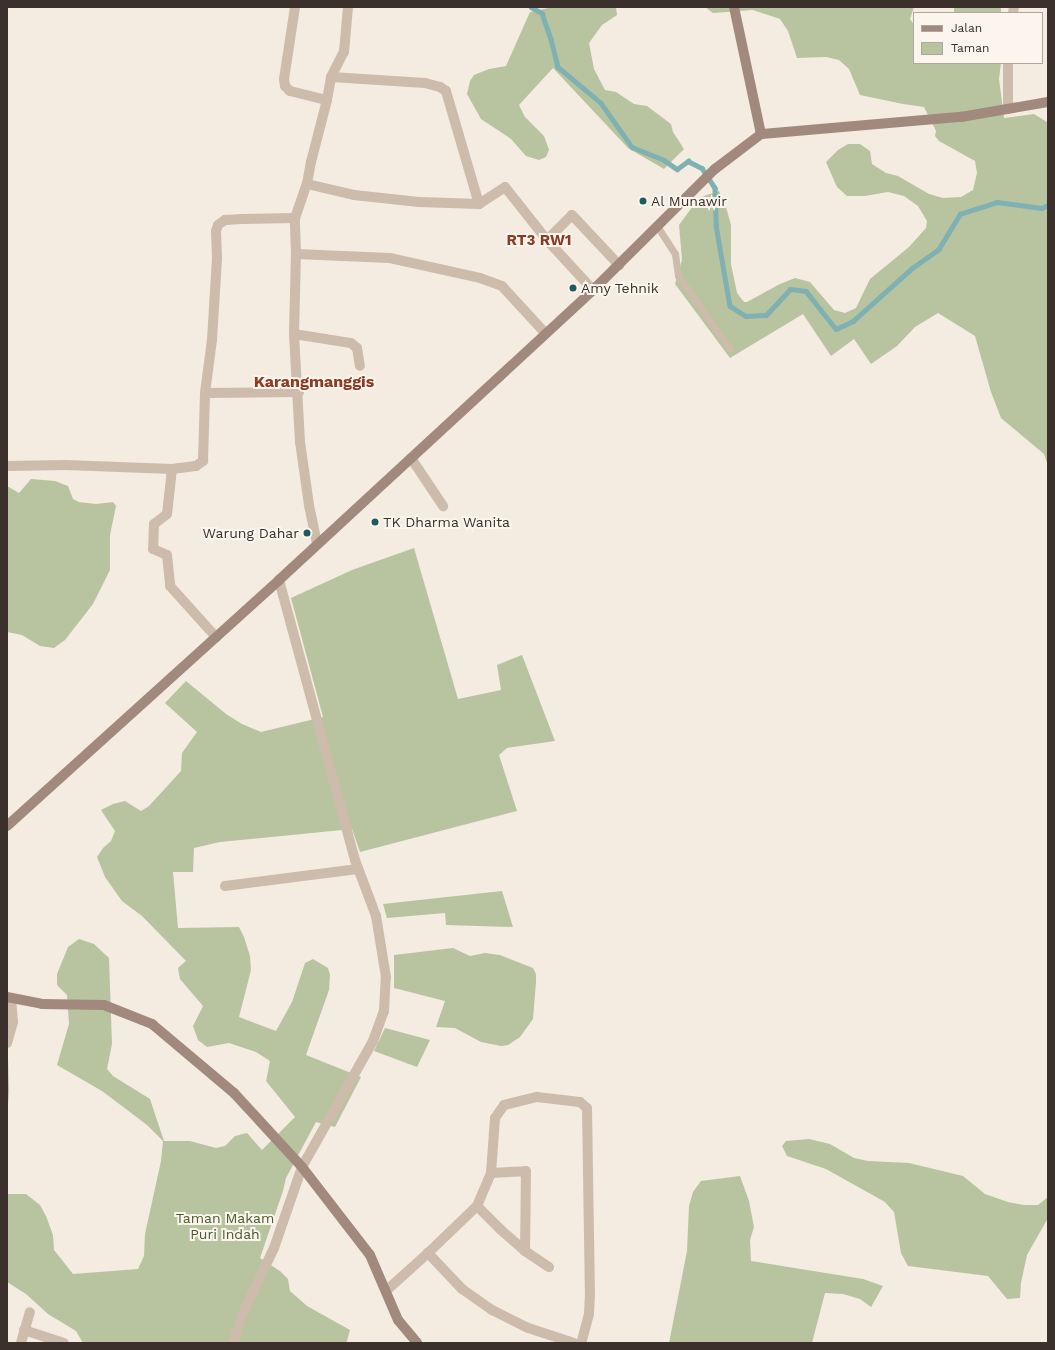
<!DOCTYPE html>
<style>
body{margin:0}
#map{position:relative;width:1055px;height:1350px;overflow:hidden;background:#f4ebe1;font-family:"Work Sans",sans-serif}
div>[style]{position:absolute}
.green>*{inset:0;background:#b8c4a0;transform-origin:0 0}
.stream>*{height:4.5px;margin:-2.25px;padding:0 2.25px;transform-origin:2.25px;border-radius:2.25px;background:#7fb0b2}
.lane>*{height:7px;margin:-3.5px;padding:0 3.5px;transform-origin:3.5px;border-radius:3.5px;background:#cdbbac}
.street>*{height:10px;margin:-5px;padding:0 5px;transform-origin:5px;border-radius:5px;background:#cdbbac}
.secondary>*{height:10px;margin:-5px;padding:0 5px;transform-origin:5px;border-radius:5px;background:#a18a7d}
.dots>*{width:11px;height:11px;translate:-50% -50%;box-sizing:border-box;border:2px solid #fbf5ee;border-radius:50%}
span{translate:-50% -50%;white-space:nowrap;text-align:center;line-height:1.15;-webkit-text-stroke:4px #fbf5ee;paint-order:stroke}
.poi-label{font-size:14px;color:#3b302b}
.left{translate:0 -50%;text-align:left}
.right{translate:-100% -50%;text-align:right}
.park-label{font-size:14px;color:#4a5a2e}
.neighbourhood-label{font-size:15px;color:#8c3b22;font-weight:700}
.quarter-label{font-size:16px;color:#8c3b22;font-weight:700}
.frame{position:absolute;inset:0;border:8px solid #3b302b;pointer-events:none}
.legend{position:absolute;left:913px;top:12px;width:130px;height:52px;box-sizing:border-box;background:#fbf5ee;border:1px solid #aea6a0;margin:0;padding:5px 7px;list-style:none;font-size:12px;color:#3b302b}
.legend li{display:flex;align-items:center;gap:8px;height:20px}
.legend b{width:20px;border:1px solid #aea6a0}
</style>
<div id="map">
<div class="green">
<div style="clip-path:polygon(553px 7px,616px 7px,617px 15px,602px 25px,589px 43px,594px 69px,605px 90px,616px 92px,634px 104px,647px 106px,671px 124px,673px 132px,684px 149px,664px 169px,628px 148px,553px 68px,519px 105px,525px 117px,544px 136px,549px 150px,546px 157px,539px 160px,526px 156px,511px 139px,481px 119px,467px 94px,470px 81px,474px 75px,489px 69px,506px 66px,530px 12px)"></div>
<div style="clip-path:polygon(705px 7px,914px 7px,910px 19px,914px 25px,914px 63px,1001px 63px,999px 79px,1004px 118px,1034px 114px,1047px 122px,1048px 466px,1044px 454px,1001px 418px,991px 392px,975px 336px,938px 313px,915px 327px,897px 346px,871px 364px,854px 339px,831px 356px,803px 314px,730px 358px,675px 284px,682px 260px,679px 225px,693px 206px,704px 196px,719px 191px,726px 207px,731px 225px,731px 264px,737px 293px,744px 302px,747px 302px,780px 284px,795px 278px,810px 282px,834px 310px,845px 313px,856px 308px,870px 279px,909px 247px,926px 228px,927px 221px,918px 206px,904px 196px,888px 192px,865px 196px,847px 196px,837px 187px,826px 162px,838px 150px,848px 144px,860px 144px,870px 151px,872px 164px,886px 173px,898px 176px,929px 194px,943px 198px,961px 197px,973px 190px,977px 173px,975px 161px,939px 141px,935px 136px,936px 131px,924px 107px,903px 104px,860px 95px,849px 69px,839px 60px,826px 57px,797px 58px,788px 31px,780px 19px,753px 10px,713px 13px)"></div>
<div style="left:954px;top:7px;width:47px;height:6px"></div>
<div style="clip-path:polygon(31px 479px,55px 481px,68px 486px,73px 499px,79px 502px,96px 504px,113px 502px,116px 506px,110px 535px,110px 570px,93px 604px,65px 640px,54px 648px,40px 646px,22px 635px,7px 632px,7px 486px,19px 493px)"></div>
<div style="clip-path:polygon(414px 548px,458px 699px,501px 690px,497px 665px,522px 655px,555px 741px,507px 748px,499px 755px,517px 811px,360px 852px,352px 829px,220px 842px,194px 848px,193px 872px,173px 872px,178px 928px,239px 927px,244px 937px,250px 956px,251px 970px,239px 1017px,276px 1031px,292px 1002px,305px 963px,313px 959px,328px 968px,330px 975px,329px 990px,306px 1055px,361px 1077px,335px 1127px,316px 1122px,286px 1178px,283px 1191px,260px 1258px,280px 1271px,288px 1279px,290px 1291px,307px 1306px,350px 1330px,347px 1341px,345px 1343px,83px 1343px,76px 1331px,48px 1314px,26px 1294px,7px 1282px,7px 1194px,26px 1194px,40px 1205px,46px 1216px,53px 1235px,54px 1250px,73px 1274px,138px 1269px,144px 1256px,145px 1234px,161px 1161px,163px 1141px,147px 1125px,102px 1091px,57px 1065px,69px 1024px,67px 995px,57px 985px,57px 974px,68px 947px,79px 939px,94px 944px,109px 958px,112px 1044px,107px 1069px,113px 1076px,150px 1099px,164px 1141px,190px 1141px,216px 1148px,225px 1146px,235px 1136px,247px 1133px,262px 1150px,295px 1117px,266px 1081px,270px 1061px,256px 1052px,229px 1043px,207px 1047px,198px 1040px,193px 1026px,203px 1006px,180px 979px,178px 968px,186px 961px,142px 916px,122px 901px,105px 877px,97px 857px,103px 848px,111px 841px,115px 831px,101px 810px,113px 804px,125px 801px,141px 811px,149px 806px,181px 771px,182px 753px,197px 732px,165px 703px,186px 681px,226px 714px,242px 724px,261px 732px,323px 717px,291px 598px,352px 570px)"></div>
<div style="clip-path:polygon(502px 891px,513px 927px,446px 925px,445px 913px,387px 918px,383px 904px)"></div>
<div style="clip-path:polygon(453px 948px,470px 956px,485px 953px,500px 955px,533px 968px,536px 974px,536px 982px,533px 1019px,520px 1037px,508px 1045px,501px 1046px,481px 1042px,455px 1028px,436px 1027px,445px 1001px,394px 988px,394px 955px)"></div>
<div style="clip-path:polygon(385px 1028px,430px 1040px,417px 1067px,374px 1051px)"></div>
<div style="clip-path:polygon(8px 1057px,9px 1091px,7px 1118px,7px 1057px)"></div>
<div style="clip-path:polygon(809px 1139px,830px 1144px,854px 1158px,868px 1161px,909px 1163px,963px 1176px,985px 1194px,1008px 1202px,1024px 1205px,1038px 1205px,1048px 1197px,1048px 1218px,1027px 1255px,1021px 1283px,1020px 1298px,1007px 1299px,988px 1276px,908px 1266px,901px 1253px,894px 1212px,885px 1202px,826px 1169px,787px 1156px,782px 1146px,786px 1141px)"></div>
<div style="clip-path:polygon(740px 1176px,749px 1201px,754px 1227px,750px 1240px,751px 1261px,863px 1279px,883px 1286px,871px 1307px,860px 1299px,843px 1294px,825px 1293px,812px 1343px,669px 1343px,687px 1251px,689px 1206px,693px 1192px,701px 1181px)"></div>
</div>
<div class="stream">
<div style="left:531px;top:7px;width:13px;rotate:29deg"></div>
<div style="left:542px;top:13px;width:28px;rotate:71deg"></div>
<div style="left:551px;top:39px;width:29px;rotate:76deg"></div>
<div style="left:558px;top:67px;width:56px;rotate:39.9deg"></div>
<div style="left:601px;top:103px;width:54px;rotate:54.8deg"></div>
<div style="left:632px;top:147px;width:35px;rotate:22deg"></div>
<div style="left:664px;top:160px;width:16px;rotate:35deg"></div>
<div style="left:677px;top:169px;width:14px;rotate:-36deg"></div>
<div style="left:688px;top:161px;width:16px;rotate:27deg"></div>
<div style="left:702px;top:168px;width:24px;rotate:57deg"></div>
<div style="left:715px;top:188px;width:37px;rotate:88deg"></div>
<div style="left:716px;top:225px;width:82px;rotate:80.2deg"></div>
<div style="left:730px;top:306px;width:19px;rotate:32deg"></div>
<div style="left:746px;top:316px;width:20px;rotate:-3deg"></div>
<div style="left:766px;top:315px;width:35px;rotate:-47deg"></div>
<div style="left:790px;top:289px;width:16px;rotate:7deg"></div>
<div style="left:806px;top:291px;width:48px;rotate:51.7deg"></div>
<div style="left:836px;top:329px;width:19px;rotate:-25deg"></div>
<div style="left:853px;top:321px;width:79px;rotate:-41.9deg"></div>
<div style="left:912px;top:268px;width:32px;rotate:-35deg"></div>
<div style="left:938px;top:250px;width:42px;rotate:-58.6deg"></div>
<div style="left:960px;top:214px;width:39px;rotate:-18deg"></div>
<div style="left:997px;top:202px;width:45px;rotate:7.6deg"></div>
<div style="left:1042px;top:208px;width:7px;rotate:-27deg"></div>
</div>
<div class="lane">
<div style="left:657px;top:226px;width:33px;rotate:57deg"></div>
<div style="left:675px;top:254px;width:22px;rotate:82deg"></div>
<div style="left:678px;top:276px;width:90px;rotate:54.5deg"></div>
</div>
<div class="street">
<div style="left:295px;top:7px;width:73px;rotate:98.7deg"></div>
<div style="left:284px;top:79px;width:7px;rotate:82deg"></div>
<div style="left:285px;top:86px;width:7px;rotate:45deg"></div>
<div style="left:290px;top:91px;width:38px;rotate:14deg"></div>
<div style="left:1013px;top:13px;width:6px;rotate:-81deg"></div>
<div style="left:1008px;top:109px;width:46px;rotate:-90deg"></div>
<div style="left:307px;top:184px;width:48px;rotate:13.2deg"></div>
<div style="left:354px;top:195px;width:65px;rotate:6.1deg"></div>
<div style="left:419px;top:202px;width:60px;rotate:1.9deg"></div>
<div style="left:479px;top:204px;width:118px;rotate:-106.3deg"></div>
<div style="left:446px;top:91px;width:7px;rotate:-146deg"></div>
<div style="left:440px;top:87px;width:16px;rotate:-165deg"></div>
<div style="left:425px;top:83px;width:94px;rotate:-176.3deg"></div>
<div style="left:479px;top:204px;width:31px;rotate:-33deg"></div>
<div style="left:505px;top:187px;width:68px;rotate:51.6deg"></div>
<div style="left:547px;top:240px;width:68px;rotate:47.4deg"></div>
<div style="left:547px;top:240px;width:35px;rotate:-45deg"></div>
<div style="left:572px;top:215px;width:69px;rotate:46.8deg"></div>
<div style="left:296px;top:254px;width:94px;rotate:2.4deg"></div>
<div style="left:390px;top:258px;width:92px;rotate:12.5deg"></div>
<div style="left:480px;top:278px;width:23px;rotate:20deg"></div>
<div style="left:502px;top:286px;width:64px;rotate:47.5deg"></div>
<div style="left:294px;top:334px;width:58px;rotate:9deg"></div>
<div style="left:351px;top:343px;width:8px;rotate:40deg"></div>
<div style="left:357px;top:348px;width:18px;rotate:81deg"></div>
<div style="left:205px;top:393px;width:94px;rotate:-0.6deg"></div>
<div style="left:411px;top:458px;width:58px;rotate:56.3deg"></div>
<div style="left:7px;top:466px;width:59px;rotate:-1deg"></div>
<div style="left:66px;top:465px;width:106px;rotate:2.2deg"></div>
<div style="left:172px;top:469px;width:45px;rotate:96.3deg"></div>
<div style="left:167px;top:514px;width:16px;rotate:142deg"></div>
<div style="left:154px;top:524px;width:25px;rotate:92deg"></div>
<div style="left:153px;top:549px;width:15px;rotate:23deg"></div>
<div style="left:167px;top:555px;width:31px;rotate:84deg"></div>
<div style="left:170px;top:586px;width:69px;rotate:48deg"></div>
<div style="left:172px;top:469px;width:24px;rotate:-7deg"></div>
<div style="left:196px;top:466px;width:9px;rotate:-36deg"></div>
<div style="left:203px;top:461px;width:68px;rotate:-88.3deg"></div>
<div style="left:205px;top:393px;width:53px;rotate:-82.5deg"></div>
<div style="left:212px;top:340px;width:81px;rotate:-86.5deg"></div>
<div style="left:217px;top:259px;width:28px;rotate:-92deg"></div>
<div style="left:216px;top:231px;width:6px;rotate:-72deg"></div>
<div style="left:218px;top:225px;width:9px;rotate:-36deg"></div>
<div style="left:225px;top:220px;width:17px;rotate:-3deg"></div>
<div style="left:242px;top:219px;width:53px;rotate:-1.1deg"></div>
<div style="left:317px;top:543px;width:39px;rotate:-102deg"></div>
<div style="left:309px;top:505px;width:64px;rotate:-98.1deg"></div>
<div style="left:300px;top:442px;width:108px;rotate:-93.2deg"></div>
<div style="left:294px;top:334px;width:80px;rotate:-88.6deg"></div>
<div style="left:296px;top:254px;width:36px;rotate:-92deg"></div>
<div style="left:295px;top:218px;width:36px;rotate:-71deg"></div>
<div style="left:307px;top:184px;width:22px;rotate:-80deg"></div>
<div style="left:311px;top:162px;width:64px;rotate:-75.5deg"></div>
<div style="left:327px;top:100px;width:23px;rotate:-80deg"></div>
<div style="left:331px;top:77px;width:28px;rotate:-63deg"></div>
<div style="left:344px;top:52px;width:45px;rotate:-84.9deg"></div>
<div style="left:225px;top:886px;width:134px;rotate:-7.3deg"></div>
<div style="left:7px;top:1043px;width:22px;rotate:-74deg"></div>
<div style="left:13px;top:1022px;width:23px;rotate:-95deg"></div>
<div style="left:491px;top:1173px;width:35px;rotate:-3deg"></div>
<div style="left:526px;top:1171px;width:80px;rotate:90.7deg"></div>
<div style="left:477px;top:1206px;width:34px;rotate:45deg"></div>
<div style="left:501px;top:1230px;width:32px;rotate:41deg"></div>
<div style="left:525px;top:1251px;width:29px;rotate:34deg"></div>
<div style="left:387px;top:1290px;width:55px;rotate:-42.1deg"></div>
<div style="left:24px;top:1330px;width:42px;rotate:18deg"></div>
<div style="left:21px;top:1343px;width:32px;rotate:-74deg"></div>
<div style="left:233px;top:1343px;width:32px;rotate:-72deg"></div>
<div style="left:243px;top:1313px;width:72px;rotate:-64.5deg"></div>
<div style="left:274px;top:1248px;width:86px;rotate:-70.9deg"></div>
<div style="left:302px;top:1167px;width:145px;rotate:-60.6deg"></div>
<div style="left:373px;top:1041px;width:32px;rotate:-70deg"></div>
<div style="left:384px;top:1011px;width:34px;rotate:-87deg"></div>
<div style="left:386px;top:977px;width:62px;rotate:-99.3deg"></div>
<div style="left:376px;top:916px;width:60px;rotate:-110.6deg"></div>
<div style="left:355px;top:860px;width:290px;rotate:-105.2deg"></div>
<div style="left:574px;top:1343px;width:48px;rotate:-161.9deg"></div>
<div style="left:528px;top:1328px;width:40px;rotate:-153.4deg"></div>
<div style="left:492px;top:1310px;width:37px;rotate:-145deg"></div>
<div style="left:462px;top:1289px;width:50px;rotate:-133.4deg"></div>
<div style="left:428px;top:1253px;width:68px;rotate:-43.8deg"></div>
<div style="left:477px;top:1206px;width:36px;rotate:-67deg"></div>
<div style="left:491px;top:1173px;width:55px;rotate:-85.8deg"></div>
<div style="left:495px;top:1118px;width:16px;rotate:-55deg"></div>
<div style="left:504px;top:1105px;width:34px;rotate:-14deg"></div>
<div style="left:537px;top:1097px;width:43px;rotate:6.6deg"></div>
<div style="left:580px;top:1102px;width:9px;rotate:41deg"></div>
<div style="left:587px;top:1108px;width:186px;rotate:89.1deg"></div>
<div style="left:590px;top:1294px;width:20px;rotate:93deg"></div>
<div style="left:589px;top:1314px;width:30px;rotate:105deg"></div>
</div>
<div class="secondary">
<div style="left:734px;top:7px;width:130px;rotate:78deg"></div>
<div style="left:7px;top:826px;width:367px;rotate:-42.1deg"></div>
<div style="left:279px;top:580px;width:427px;rotate:-42.7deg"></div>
<div style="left:593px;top:290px;width:172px;rotate:-44.8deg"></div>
<div style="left:715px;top:169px;width:58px;rotate:-37.3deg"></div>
<div style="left:761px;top:134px;width:201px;rotate:-4.9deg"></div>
<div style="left:961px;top:117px;width:88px;rotate:-9.8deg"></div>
<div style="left:7px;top:997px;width:36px;rotate:11deg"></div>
<div style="left:42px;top:1004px;width:62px;rotate:0.9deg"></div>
<div style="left:104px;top:1005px;width:52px;rotate:21.6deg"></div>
<div style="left:152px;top:1024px;width:107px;rotate:40.1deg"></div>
<div style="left:234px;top:1093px;width:100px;rotate:47.4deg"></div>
<div style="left:302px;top:1167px;width:111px;rotate:52.3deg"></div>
<div style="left:370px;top:1255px;width:71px;rotate:66.7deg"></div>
<div style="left:398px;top:1320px;width:30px;rotate:50deg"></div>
</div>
<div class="dots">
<div style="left:643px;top:201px;background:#1f5a5e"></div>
<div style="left:573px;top:288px;background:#1f5a5e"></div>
<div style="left:375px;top:522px;background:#1f5a5e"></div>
<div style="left:307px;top:533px;background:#1f5a5e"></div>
</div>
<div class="poi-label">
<span class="left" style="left:651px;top:201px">Al Munawir</span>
<span class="left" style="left:581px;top:288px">Amy Tehnik</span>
<span class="left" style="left:383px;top:522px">TK Dharma Wanita</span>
<span class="right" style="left:299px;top:533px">Warung Dahar</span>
</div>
<div class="park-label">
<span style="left:225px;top:1226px">Taman Makam<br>Puri Indah</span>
</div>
<div class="neighbourhood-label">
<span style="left:539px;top:241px">RT3 RW1</span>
</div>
<div class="quarter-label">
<span style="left:314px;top:382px">Karangmanggis</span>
</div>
<div class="frame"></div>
<ul class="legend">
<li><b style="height:5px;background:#a18a7d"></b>Jalan</li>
<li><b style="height:11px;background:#b8c4a0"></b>Taman</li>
</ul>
</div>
